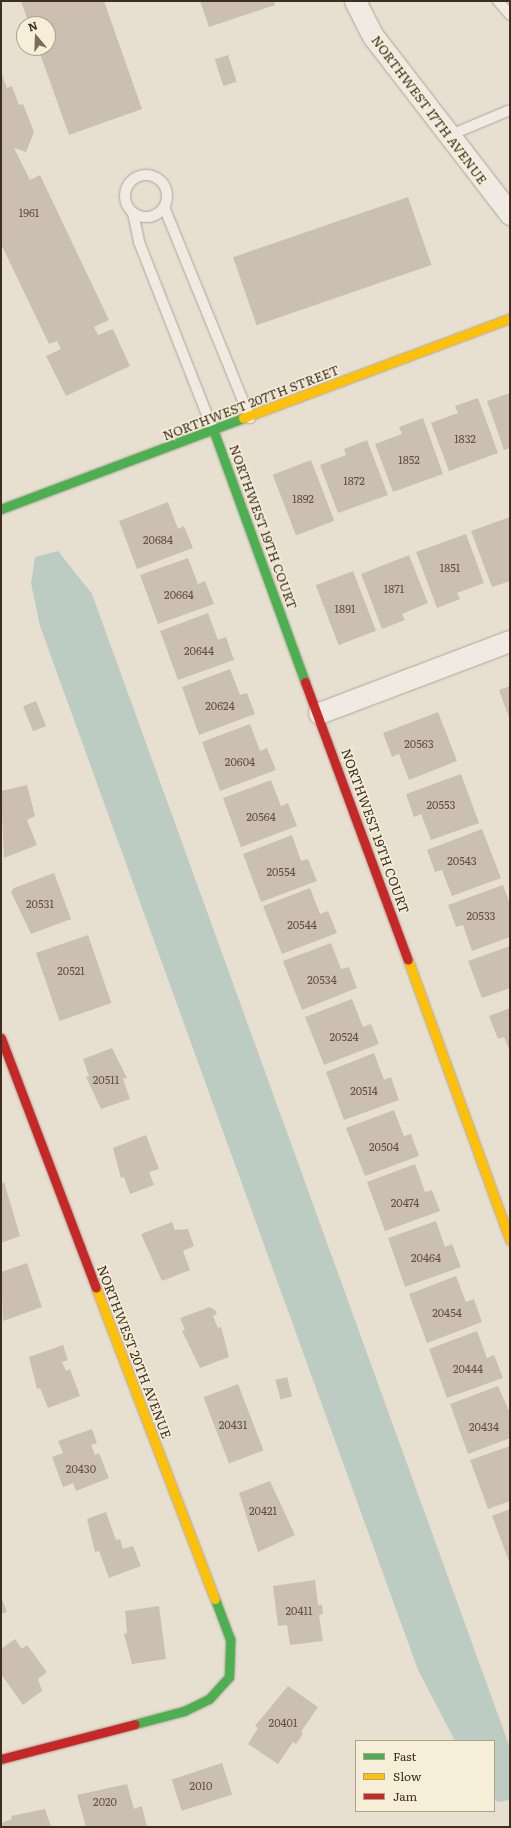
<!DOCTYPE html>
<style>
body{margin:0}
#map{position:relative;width:511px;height:1828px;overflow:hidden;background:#e7e0d1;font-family:Literata,serif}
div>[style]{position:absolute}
.water>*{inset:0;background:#bcccc2}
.building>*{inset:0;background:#cbbfb2;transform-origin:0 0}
.roads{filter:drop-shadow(0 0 1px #ada599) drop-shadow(0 0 1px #ada599)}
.lane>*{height:10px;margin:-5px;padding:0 5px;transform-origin:5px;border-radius:5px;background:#efebe3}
.lane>.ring{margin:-5px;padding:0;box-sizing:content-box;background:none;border:10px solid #efebe3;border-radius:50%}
.street>*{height:21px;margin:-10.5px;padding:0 10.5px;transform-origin:10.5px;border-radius:10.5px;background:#efebe3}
.fast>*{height:9px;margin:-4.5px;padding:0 4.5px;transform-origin:4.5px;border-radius:4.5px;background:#4caf50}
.slow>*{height:9px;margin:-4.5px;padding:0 4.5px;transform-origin:4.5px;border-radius:4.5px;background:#ffc107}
.jam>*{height:9px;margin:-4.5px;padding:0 4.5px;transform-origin:4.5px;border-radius:4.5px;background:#c62828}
span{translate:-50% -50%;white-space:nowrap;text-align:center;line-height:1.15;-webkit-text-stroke:3px #f7eed8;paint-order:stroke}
.number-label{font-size:11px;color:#605244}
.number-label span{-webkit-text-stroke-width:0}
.street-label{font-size:13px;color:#3d2e20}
.frame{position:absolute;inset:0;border:2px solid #3d2e20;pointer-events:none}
.legend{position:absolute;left:355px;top:1740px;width:140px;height:72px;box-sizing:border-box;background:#f7eed8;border:1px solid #ada18e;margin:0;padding:5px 7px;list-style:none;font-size:12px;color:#3d2e20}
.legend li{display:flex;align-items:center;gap:8px;height:20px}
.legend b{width:20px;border:1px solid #ada18e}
.north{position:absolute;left:16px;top:16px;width:40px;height:40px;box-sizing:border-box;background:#f7eed8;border:1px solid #ada18e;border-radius:50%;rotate:341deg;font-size:11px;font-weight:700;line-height:16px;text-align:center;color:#3d2e20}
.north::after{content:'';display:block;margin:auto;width:14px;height:18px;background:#786c5e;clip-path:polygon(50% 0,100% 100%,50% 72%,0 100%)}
</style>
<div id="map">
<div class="water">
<div style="clip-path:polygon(58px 551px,92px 594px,510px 1748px,510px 1800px,497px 1802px,494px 1797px,494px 1741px,455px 1741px,418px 1670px,40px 626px,31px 583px,35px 557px)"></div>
</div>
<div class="building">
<div style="clip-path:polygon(21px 1px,104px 1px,142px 109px,69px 135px,38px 48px,48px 48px,48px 24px,29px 24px)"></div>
<div style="clip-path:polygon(200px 1px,274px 1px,275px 5px,209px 27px)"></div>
<div style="left:228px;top:55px;width:28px;height:14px;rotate:72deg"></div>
<div style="clip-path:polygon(1px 72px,7px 88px,12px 86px,19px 105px,23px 104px,34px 132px,26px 152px,14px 148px,30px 180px,40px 175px,109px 320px,94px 327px,98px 335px,113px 329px,130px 366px,66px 396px,46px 356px,61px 349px,57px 341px,49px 344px,1px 244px)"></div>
<div style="left:408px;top:197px;width:72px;height:185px;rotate:71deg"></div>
<div style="clip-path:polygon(510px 393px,510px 448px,504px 450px,487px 401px)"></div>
<div style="clip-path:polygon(478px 398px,498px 453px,449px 471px,431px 423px,458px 413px,455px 406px)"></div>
<div style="clip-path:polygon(423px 418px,443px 474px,393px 492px,375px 444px,402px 434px,399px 427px)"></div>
<div style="clip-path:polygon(367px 440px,388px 495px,338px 513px,320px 465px,346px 455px,344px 449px)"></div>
<div style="left:311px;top:460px;width:65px;height:41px;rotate:69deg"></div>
<div style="clip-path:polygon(168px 502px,178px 529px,184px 526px,193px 548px,137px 569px,119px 521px)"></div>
<div style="clip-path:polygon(510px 517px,510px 581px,492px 587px,471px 531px)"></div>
<div style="clip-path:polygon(466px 534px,484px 583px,457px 593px,460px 599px,437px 608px,416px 552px)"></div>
<div style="clip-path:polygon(409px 555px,428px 603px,402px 614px,405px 620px,382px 629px,361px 574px)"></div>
<div style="clip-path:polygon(188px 558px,198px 584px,205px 581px,214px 604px,158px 624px,140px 575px)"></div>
<div style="left:353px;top:571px;width:64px;height:40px;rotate:69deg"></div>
<div style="clip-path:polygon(208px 613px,218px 640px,226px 637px,234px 660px,178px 680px,160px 631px)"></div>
<div style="clip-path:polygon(230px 669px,240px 695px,247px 693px,255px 714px,199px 735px,182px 687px)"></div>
<div style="clip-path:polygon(510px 686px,510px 720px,499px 690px)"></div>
<div style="left:36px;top:701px;width:27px;height:14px;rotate:68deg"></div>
<div style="clip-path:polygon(438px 712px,457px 761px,409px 780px,399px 754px,392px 757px,383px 733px)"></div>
<div style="clip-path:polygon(250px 724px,260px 751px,267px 748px,276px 770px,220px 791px,202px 742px)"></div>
<div style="clip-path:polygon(461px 774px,479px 823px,431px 840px,421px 814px,414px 817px,406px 794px)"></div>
<div style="clip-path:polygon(271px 780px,281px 806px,288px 803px,297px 826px,241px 847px,223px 798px)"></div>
<div style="clip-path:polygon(27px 785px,35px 816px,27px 820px,37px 845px,4px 858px,1px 791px)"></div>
<div style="clip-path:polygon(482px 829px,501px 878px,452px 896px,442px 870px,435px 872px,427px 850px)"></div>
<div style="clip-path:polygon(292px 835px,301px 861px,308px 859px,317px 881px,261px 902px,243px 854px)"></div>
<div style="clip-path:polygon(54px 873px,71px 919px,31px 934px,11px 892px,14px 888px)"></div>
<div style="clip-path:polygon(503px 885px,510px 904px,510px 937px,472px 951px,463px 925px,456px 927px,448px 905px)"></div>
<div style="clip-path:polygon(310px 888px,320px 914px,328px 911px,337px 933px,282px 954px,263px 906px)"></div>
<div style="left:88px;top:935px;width:72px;height:55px;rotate:71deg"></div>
<div style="clip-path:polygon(331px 943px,341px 969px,349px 967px,357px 988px,302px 1010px,283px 961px)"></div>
<div style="clip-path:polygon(510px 946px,510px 988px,482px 998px,468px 961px)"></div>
<div style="clip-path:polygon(352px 999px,363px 1027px,371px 1024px,379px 1044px,324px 1065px,305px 1017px)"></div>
<div style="clip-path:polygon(510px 1008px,510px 1052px,504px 1037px,498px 1039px,489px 1016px)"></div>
<div style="clip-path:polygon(112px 1048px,127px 1078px,123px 1079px,130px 1099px,101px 1109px,86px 1077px,89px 1076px,83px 1059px)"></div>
<div style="clip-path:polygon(374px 1053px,384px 1080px,391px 1077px,399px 1100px,344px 1120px,326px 1072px)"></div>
<div style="clip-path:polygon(394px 1110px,404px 1136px,411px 1134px,419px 1156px,365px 1176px,346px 1128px)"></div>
<div style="clip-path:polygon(146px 1135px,159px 1169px,149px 1172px,154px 1185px,130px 1194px,124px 1177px,121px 1178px,113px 1148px)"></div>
<div style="clip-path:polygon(415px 1164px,425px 1192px,432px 1190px,440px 1211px,385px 1231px,367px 1182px)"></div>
<div style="clip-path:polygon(4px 1182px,20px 1236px,1px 1243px,1px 1184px)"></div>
<div style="clip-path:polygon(436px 1221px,445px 1247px,452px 1244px,461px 1267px,405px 1287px,388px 1238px)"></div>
<div style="clip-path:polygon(172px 1222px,175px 1230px,188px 1229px,194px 1246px,183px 1251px,190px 1270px,162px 1281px,141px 1234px)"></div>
<div style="clip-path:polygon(27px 1263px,42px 1307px,3px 1321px,1px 1272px)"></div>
<div style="clip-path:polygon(456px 1276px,466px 1302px,474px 1299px,482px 1322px,427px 1343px,409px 1294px)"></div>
<div style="clip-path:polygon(210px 1307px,215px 1310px,217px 1314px,213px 1316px,218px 1328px,221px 1327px,229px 1357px,200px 1368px,182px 1331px,185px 1330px,180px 1318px)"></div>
<div style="clip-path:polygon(477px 1331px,487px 1358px,494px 1355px,503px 1378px,447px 1398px,429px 1349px)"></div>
<div style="clip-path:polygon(63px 1345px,68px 1360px,62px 1362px,66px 1371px,70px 1369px,80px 1396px,48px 1408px,40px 1388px,37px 1389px,29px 1357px)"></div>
<div style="left:287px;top:1377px;width:20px;height:12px;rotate:75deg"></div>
<div style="left:238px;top:1384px;width:71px;height:37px;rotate:69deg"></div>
<div style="clip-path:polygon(498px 1386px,510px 1413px,510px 1438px,468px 1454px,450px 1404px)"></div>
<div style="clip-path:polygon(92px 1429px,97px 1443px,91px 1445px,95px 1455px,99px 1453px,109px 1478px,76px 1491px,73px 1483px,63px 1487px,52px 1457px,63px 1453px,58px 1441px)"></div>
<div style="clip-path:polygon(510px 1446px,510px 1501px,488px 1509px,470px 1460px)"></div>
<div style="clip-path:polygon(270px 1481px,295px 1535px,258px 1552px,239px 1493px)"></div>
<div style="clip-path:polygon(510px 1509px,510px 1564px,492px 1516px)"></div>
<div style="clip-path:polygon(106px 1512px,116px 1540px,120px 1539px,123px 1549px,133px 1546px,141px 1566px,109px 1578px,99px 1551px,95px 1552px,87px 1519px)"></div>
<div style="clip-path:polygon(315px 1580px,318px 1605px,322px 1605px,323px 1614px,319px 1615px,323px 1641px,290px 1645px,287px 1625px,278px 1626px,273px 1586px)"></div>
<div style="clip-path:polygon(1px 1597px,7px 1612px,1px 1614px)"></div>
<div style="clip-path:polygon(159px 1606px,166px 1659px,132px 1664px,124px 1634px,127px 1633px,125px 1611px)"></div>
<div style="clip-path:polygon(15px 1639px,22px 1649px,27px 1645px,47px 1672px,38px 1679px,42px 1691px,23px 1705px,1px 1674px,1px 1649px)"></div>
<div style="clip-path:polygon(288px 1686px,318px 1707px,301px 1732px,303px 1734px,296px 1744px,293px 1742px,278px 1764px,248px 1744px,258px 1728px,255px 1726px)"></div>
<div style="left:222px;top:1763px;width:33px;height:53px;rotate:72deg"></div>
<div style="clip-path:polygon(127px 1784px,134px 1809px,142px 1806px,147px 1827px,86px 1827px,77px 1795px)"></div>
<div style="clip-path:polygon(45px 1809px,51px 1827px,1px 1827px,1px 1823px,12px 1819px,11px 1816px)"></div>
</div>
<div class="roads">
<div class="lane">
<div style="left:498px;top:1px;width:18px;rotate:49deg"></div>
<div style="left:448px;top:136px;width:67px;rotate:-22.8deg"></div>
<div class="ring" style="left:125px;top:175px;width:32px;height:32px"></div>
<div style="left:164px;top:207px;width:228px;rotate:67.8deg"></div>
<div style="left:133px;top:213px;width:30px;rotate:78deg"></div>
<div style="left:139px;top:242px;width:204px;rotate:68.5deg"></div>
</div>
<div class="street">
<div style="left:355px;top:1px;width:39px;rotate:63deg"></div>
<div style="left:373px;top:36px;width:225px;rotate:52.4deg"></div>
<div style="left:319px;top:713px;width:204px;rotate:-20.7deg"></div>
</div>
<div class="fast">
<div style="left:214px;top:432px;width:266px;rotate:70deg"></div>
<div style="left:1px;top:509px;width:259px;rotate:-20.6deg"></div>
<div style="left:135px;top:1724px;width:51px;rotate:-14.9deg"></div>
<div style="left:184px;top:1711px;width:28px;rotate:-26deg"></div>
<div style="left:209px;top:1699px;width:30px;rotate:-48deg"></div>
<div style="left:229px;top:1677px;width:38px;rotate:-88deg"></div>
<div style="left:230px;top:1639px;width:43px;rotate:-110.6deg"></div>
</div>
<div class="slow">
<div style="left:243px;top:418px;width:285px;rotate:-20.5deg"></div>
<div style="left:408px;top:960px;width:298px;rotate:70deg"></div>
<div style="left:96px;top:1288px;width:333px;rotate:69.1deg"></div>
</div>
<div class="jam">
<div style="left:305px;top:682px;width:296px;rotate:69.7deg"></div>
<div style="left:1px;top:1038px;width:267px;rotate:69.2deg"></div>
<div style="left:1px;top:1759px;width:138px;rotate:-14.6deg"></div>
</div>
</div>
<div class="number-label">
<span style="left:29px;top:212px">1961</span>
<span style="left:465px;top:438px">1832</span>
<span style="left:409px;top:459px">1852</span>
<span style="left:354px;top:480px">1872</span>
<span style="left:303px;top:498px">1892</span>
<span style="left:158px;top:539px">20684</span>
<span style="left:450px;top:567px">1851</span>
<span style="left:394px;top:588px">1871</span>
<span style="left:179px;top:594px">20664</span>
<span style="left:345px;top:608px">1891</span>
<span style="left:199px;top:650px">20644</span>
<span style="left:220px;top:705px">20624</span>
<span style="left:419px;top:743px">20563</span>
<span style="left:240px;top:761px">20604</span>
<span style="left:441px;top:804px">20553</span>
<span style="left:261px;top:816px">20564</span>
<span style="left:462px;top:860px">20543</span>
<span style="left:281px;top:871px">20554</span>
<span style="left:40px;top:903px">20531</span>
<span style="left:481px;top:915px">20533</span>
<span style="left:302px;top:924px">20544</span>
<span style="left:71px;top:970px">20521</span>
<span style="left:322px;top:979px">20534</span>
<span style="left:344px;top:1036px">20524</span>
<span style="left:106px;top:1079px">20511</span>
<span style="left:364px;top:1090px">20514</span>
<span style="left:384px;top:1146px">20504</span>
<span style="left:405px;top:1202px">20474</span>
<span style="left:426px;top:1257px">20464</span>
<span style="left:447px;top:1312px">20454</span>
<span style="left:468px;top:1368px">20444</span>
<span style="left:233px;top:1424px">20431</span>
<span style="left:484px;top:1426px">20434</span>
<span style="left:81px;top:1468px">20430</span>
<span style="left:263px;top:1510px">20421</span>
<span style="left:299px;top:1610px">20411</span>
<span style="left:283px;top:1722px">20401</span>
<span style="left:201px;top:1785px">2010</span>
<span style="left:105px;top:1801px">2020</span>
</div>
<div class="street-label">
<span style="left:429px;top:110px;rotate:53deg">NORTHWEST 17TH AVENUE</span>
<span style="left:251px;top:403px;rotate:-21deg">NORTHWEST 207TH STREET</span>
<span style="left:263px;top:527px;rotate:70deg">NORTHWEST 19TH COURT</span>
<span style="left:375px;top:831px;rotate:70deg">NORTHWEST 19TH COURT</span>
<span style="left:134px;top:1352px;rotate:69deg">NORTHWEST 20TH AVENUE</span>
</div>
<div class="frame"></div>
<ul class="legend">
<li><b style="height:5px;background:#4caf50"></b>Fast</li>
<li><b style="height:5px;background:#ffc107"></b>Slow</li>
<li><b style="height:5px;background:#c62828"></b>Jam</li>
</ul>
<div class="north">N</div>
</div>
